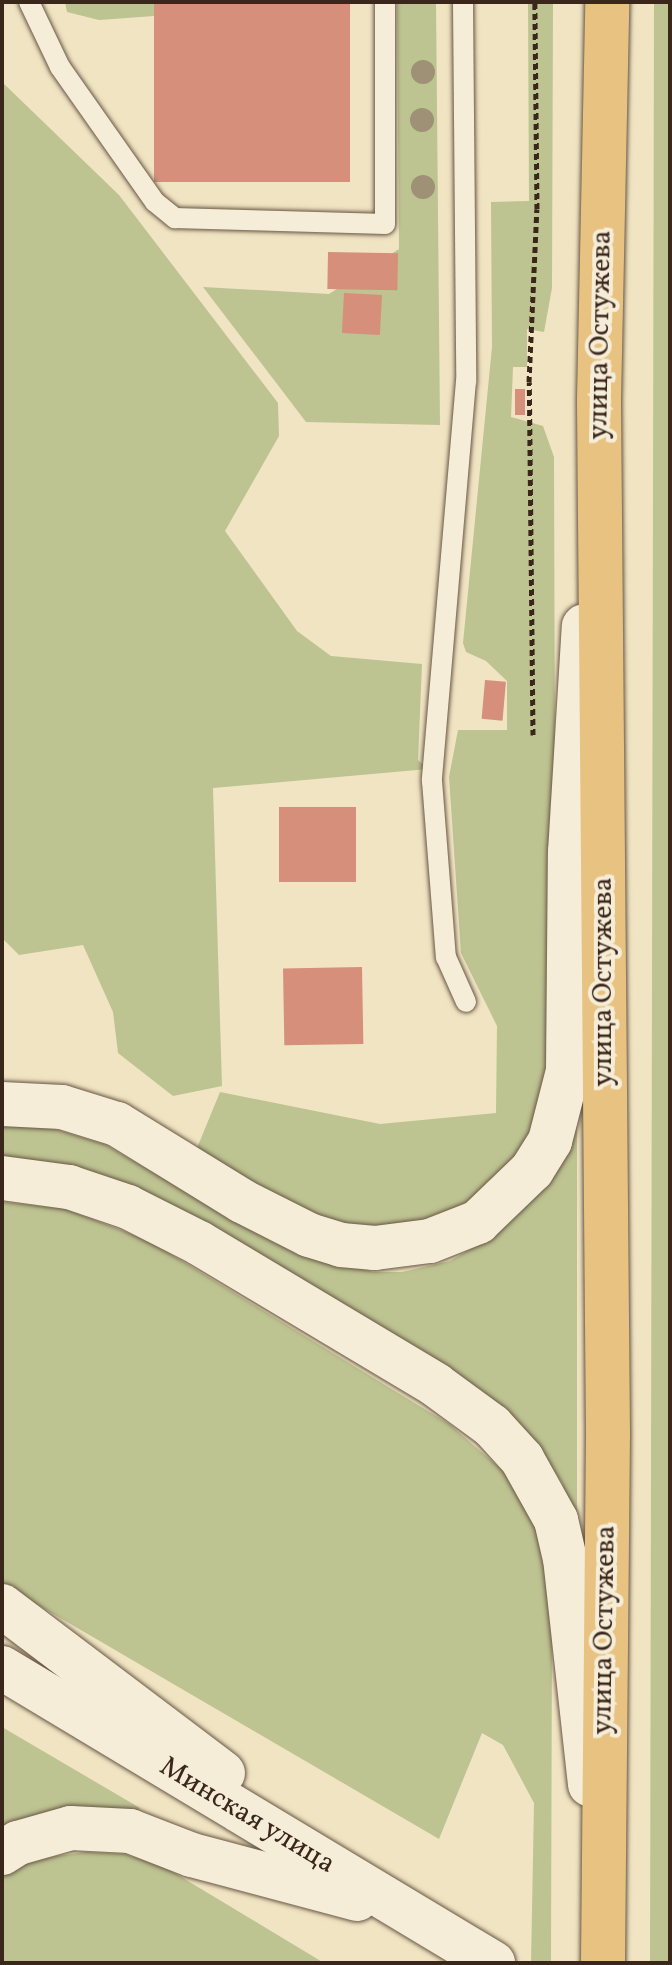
<!DOCTYPE html>
<meta charset="utf-8">
<style>
body{margin:0}
#map{position:relative;width:672px;height:1965px;overflow:hidden;background:#f0e4c2;font-family:Vollkorn,serif}
div>[style]{position:absolute}
.green>*{inset:0;background:#bdc391}
.building>*{inset:0;background:#d58f7b;transform-origin:0 0}
.path>*{height:5px;margin-top:-2.5px;transform-origin:0;background:repeating-linear-gradient(90deg,#3a261b 0 6px,transparent 0 10px)}
.roads{filter:drop-shadow(0 0 2px #685645) drop-shadow(0 0 2px #685645)}
.lane>*{height:20px;margin:-10px;padding:0 10px;transform-origin:10px;border-radius:10px;background:#f5edd7}
.secondary>*{height:44px;margin:-22px;padding:0 22px;transform-origin:22px;border-radius:22px;background:#f5edd7}
.primary>*{height:44px;margin:-22px;padding:0 22px;transform-origin:22px;border-radius:22px;background:#e8c281}
.trees>*{width:24px;height:24px;margin:-12px;border-radius:50%;background:#9e9176}
span{translate:-50% -50%;white-space:nowrap;text-align:center;line-height:1.15;-webkit-text-stroke:8px #f5edd7;paint-order:stroke}
.street-label{font-size:28px;color:#3a261b}
.frame{position:absolute;inset:0;border:4px solid #3a261b;pointer-events:none}
</style>
<div id="map">
<div class="green">
<div style="clip-path:polygon(65px 2px,154px 2px,154px 16px,99px 20px,67px 12px)"></div>
<div style="clip-path:polygon(397px 2px,436px 2px,440px 425px,306px 422px,203px 287px,329px 294px,399px 249px)"></div>
<div style="clip-path:polygon(528px 2px,553px 2px,552px 288px,544px 332px,527px 329px,527px 367px,513px 367px,511px 417px,543px 426px,554px 457px,555px 783px,545px 1089px,535px 1123px,515px 1158px,486px 1192px,432px 1221px,353px 1230px,284px 1203px,197px 1148px,220px 1092px,380px 1124px,496px 1113px,497px 1026px,461px 953px,449px 777px,458px 730px,507px 730px,507px 681px,486px 661px,466px 652px,463px 643px,492px 347px,491px 202px,529px 201px)"></div>
<div style="clip-path:polygon(654px 2px,670px 2px,670px 1963px,650px 1963px)"></div>
<div style="clip-path:polygon(2px 82px,119px 195px,278px 403px,279px 436px,225px 531px,297px 631px,331px 656px,422px 664px,418px 760px,428px 769px,213px 788px,222px 1086px,173px 1096px,118px 1053px,113px 1012px,83px 945px,19px 955px,2px 938px)"></div>
<div style="clip-path:polygon(2px 1121px,31px 1122px,104px 1144px,275px 1243px,373px 1272px,402px 1272px,450px 1261px,498px 1233px,545px 1185px,577px 1124px,577px 1525px,562px 1483px,541px 1451px,68px 1165px,2px 1158px)"></div>
<div style="clip-path:polygon(2px 1202px,66px 1209px,149px 1241px,449px 1424px,509px 1476px,545px 1546px,552px 1620px,551px 1963px,531px 1963px,534px 1803px,503px 1745px,482px 1733px,439px 1839px,2px 1584px)"></div>
<div style="clip-path:polygon(2px 1727px,140px 1808px,137px 1814px,64px 1809px,2px 1829px)"></div>
<div style="clip-path:polygon(86px 1852px,124px 1854px,163px 1866px,324px 1963px,2px 1963px,2px 1872px,43px 1858px)"></div>
</div>
<div class="building">
<div style="left:154px;top:2px;width:196px;height:180px"></div>
<div style="left:328px;top:252px;width:70px;height:37px;rotate:1deg"></div>
<div style="left:344px;top:293px;width:38px;height:40px;rotate:3deg"></div>
<div style="left:515px;top:389px;width:10px;height:26px"></div>
<div style="left:485px;top:680px;width:21px;height:39px;rotate:5deg"></div>
<div style="left:279px;top:807px;width:77px;height:75px"></div>
<div style="left:362px;top:967px;width:77px;height:79px;rotate:89deg"></div>
</div>
<div class="path">
<div style="left:533px;top:735px;width:353px;rotate:-90.6deg"></div>
<div style="left:529px;top:382px;width:173px;rotate:-87.4deg"></div>
<div style="left:537px;top:209px;width:207px;rotate:-90.6deg"></div>
</div>
<div class="roads">
<div class="lane">
<div style="left:29px;top:2px;width:72px;rotate:64.5deg"></div>
<div style="left:60px;top:67px;width:165px;rotate:54.9deg"></div>
<div style="left:155px;top:202px;width:26px;rotate:39deg"></div>
<div style="left:175px;top:218px;width:210px;rotate:1.6deg"></div>
<div style="left:385px;top:224px;width:222px;rotate:-90deg"></div>
<div style="left:463px;top:2px;width:379px;rotate:89.5deg"></div>
<div style="left:466px;top:381px;width:401px;rotate:94.9deg"></div>
<div style="left:432px;top:781px;width:177px;rotate:85.5deg"></div>
<div style="left:446px;top:957px;width:49px;rotate:66deg"></div>
</div>
<div class="secondary">
<div style="left:2px;top:1104px;width:60px;rotate:2.9deg"></div>
<div style="left:62px;top:1107px;width:58px;rotate:17.2deg"></div>
<div style="left:117px;top:1124px;width:147px;rotate:31.6deg"></div>
<div style="left:242px;top:1201px;width:75px;rotate:26.9deg"></div>
<div style="left:309px;top:1235px;width:34px;rotate:17deg"></div>
<div style="left:341px;top:1245px;width:34px;rotate:5deg"></div>
<div style="left:375px;top:1248px;width:55px;rotate:-7.3deg"></div>
<div style="left:430px;top:1241px;width:52px;rotate:-21.6deg"></div>
<div style="left:478px;top:1222px;width:75px;rotate:-43.9deg"></div>
<div style="left:532px;top:1170px;width:34px;rotate:-58deg"></div>
<div style="left:550px;top:1141px;width:72px;rotate:-75.6deg"></div>
<div style="left:568px;top:1071px;width:219px;rotate:-89.5deg"></div>
<div style="left:570px;top:852px;width:226px;rotate:-86.5deg"></div>
<div style="left:2px;top:1178px;width:68px;rotate:7.7deg"></div>
<div style="left:69px;top:1187px;width:62px;rotate:18.7deg"></div>
<div style="left:128px;top:1207px;width:80px;rotate:26.9deg"></div>
<div style="left:199px;top:1243px;width:276px;rotate:30.9deg"></div>
<div style="left:436px;top:1385px;width:69px;rotate:36.2deg"></div>
<div style="left:492px;top:1426px;width:45px;rotate:47.7deg"></div>
<div style="left:522px;top:1459px;width:70px;rotate:60.9deg"></div>
<div style="left:556px;top:1520px;width:39px;rotate:77deg"></div>
<div style="left:565px;top:1558px;width:228px;rotate:83.7deg"></div>
<div style="left:2px;top:1606px;width:277px;rotate:37.1deg"></div>
<div style="left:2px;top:1668px;width:573px;rotate:31deg"></div>
<div style="left:2px;top:1853px;width:19px;rotate:-32deg"></div>
<div style="left:18px;top:1843px;width:55px;rotate:-15.8deg"></div>
<div style="left:71px;top:1828px;width:59px;rotate:2.9deg"></div>
<div style="left:130px;top:1831px;width:66px;rotate:21.2deg"></div>
<div style="left:192px;top:1855px;width:171px;rotate:14.9deg"></div>
</div>
<div class="primary">
<div style="left:603px;top:1963px;width:528px;rotate:-89.46deg"></div>
<div style="left:608px;top:1435px;width:1035px;rotate:-90.5deg"></div>
<div style="left:599px;top:400px;width:398px;rotate:-88.8deg"></div>
</div>
</div>
<div class="trees">
<div style="left:423px;top:72px"></div>
<div style="left:422px;top:120px"></div>
<div style="left:423px;top:187px"></div>
</div>
<div class="street-label">
<span style="left:601px;top:335px;rotate:-89deg">улица Остужева</span>
<span style="left:604px;top:982px;rotate:-90deg">улица Остужева</span>
<span style="left:605px;top:1630px;rotate:-89deg">улица Остужева</span>
<span style="left:247px;top:1816px;rotate:31deg">Минская улица</span>
</div>
<div class="frame"></div>
</div>
